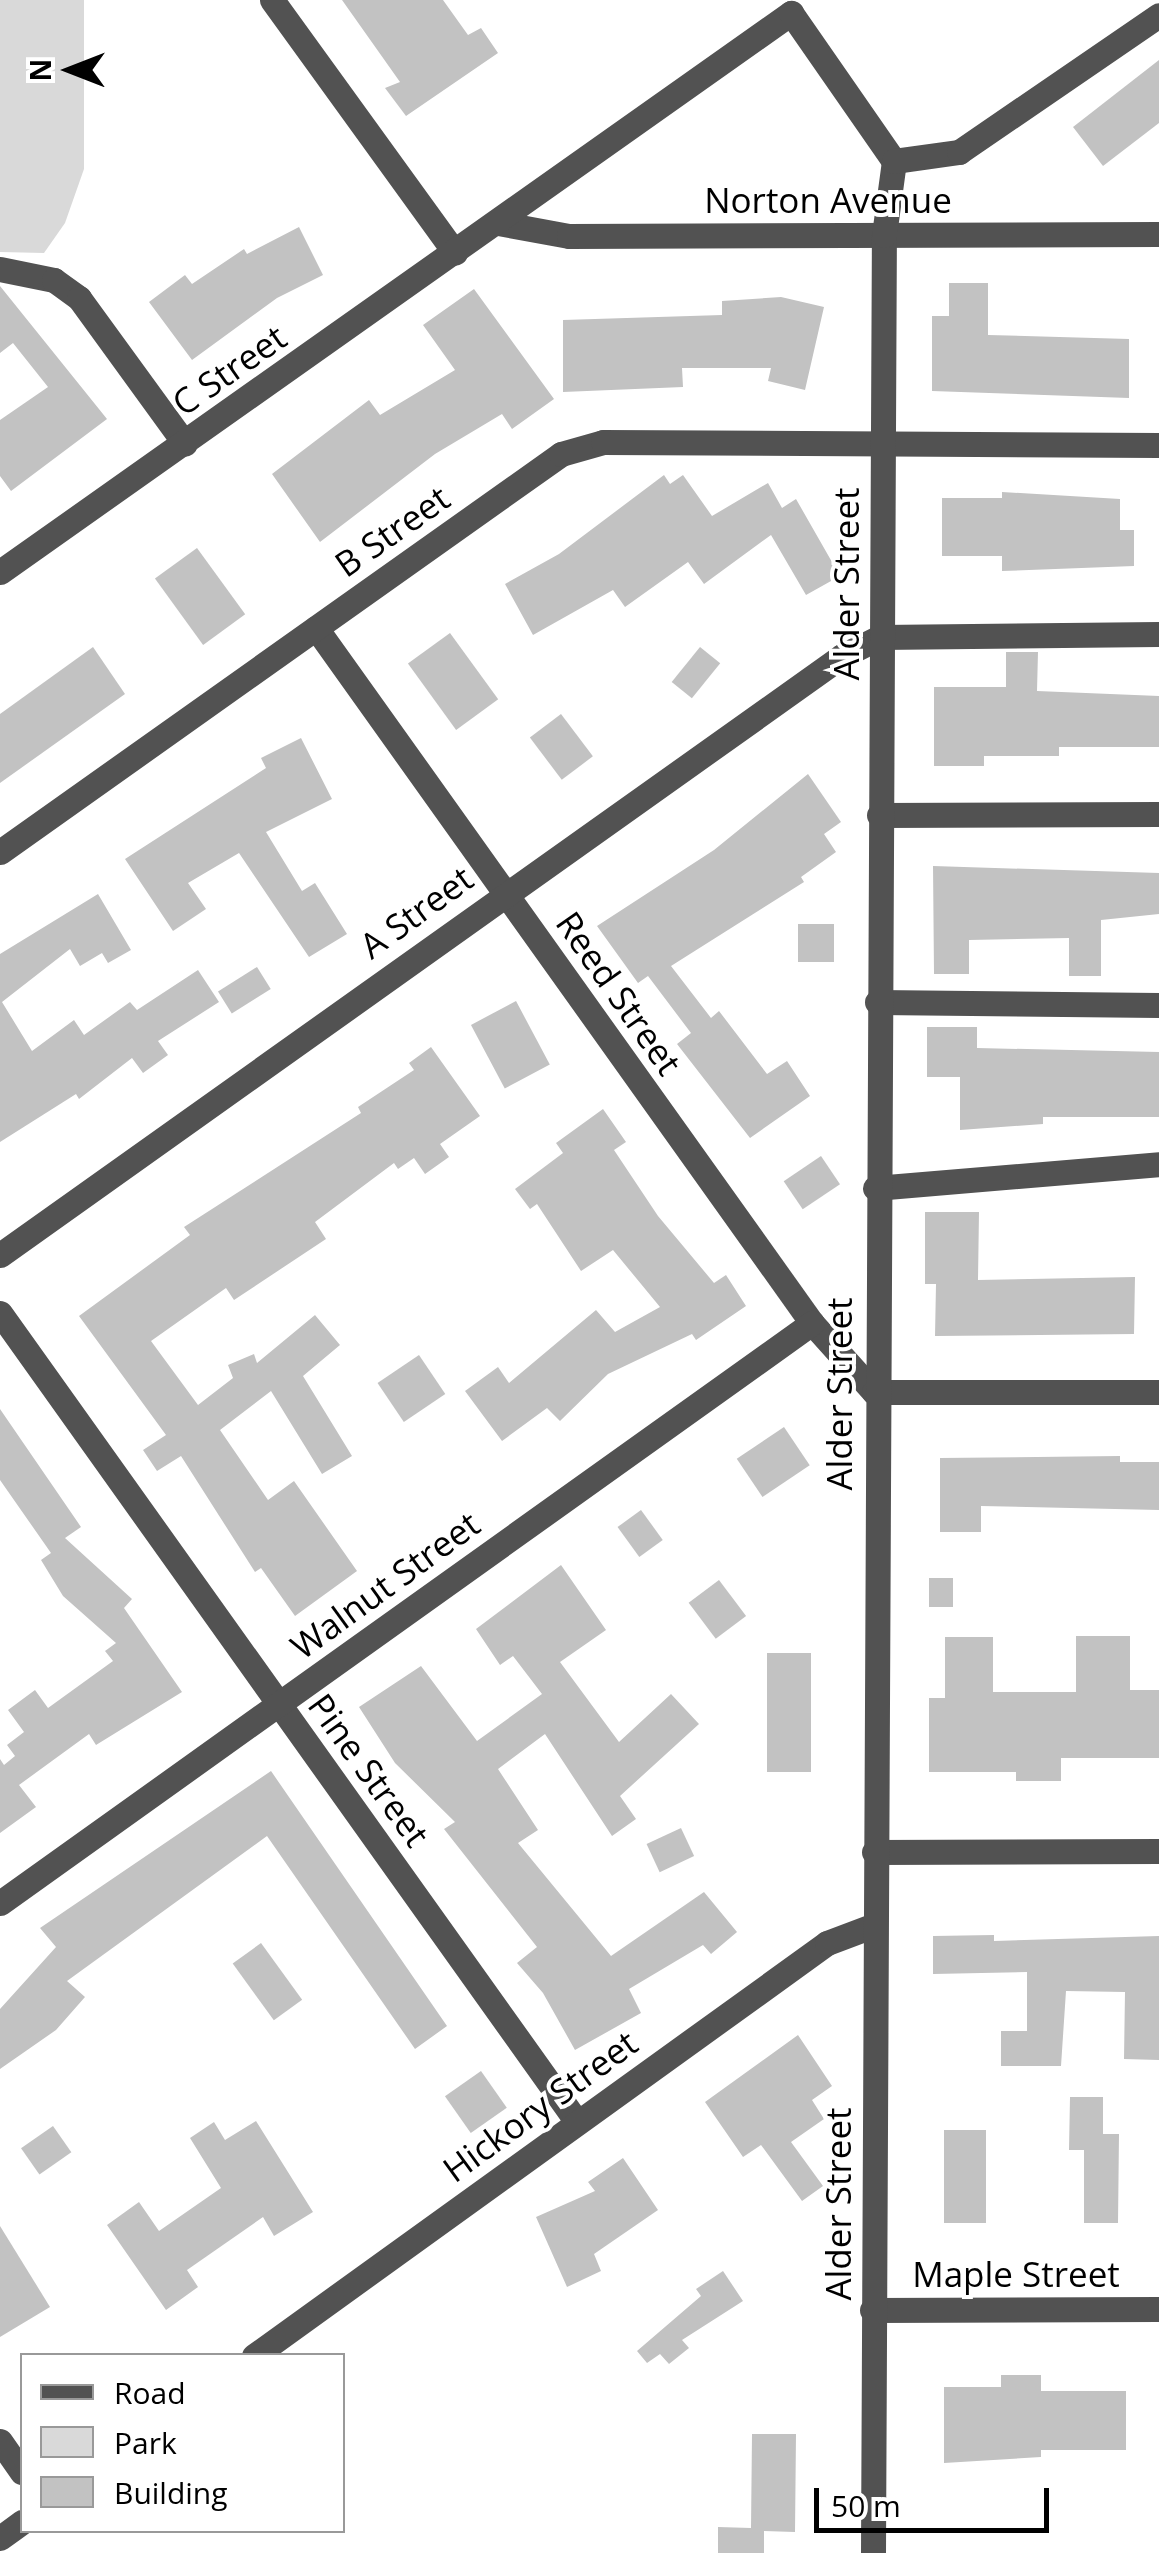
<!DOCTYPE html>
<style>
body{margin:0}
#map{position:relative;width:1159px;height:2553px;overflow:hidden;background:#fff;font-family:"Open Sans",sans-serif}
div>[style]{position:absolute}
.green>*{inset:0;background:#d9d9d9}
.building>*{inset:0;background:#c2c2c2;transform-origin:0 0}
.minor>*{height:25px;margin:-12.5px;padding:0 12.5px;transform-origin:12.5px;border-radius:12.5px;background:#525252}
span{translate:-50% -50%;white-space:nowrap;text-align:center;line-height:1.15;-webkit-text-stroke:8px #fff;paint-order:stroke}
.street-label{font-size:35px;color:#000}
.legend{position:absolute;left:20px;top:2353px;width:325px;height:180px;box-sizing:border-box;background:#fff;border:2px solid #999;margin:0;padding:12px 18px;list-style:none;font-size:30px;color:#000}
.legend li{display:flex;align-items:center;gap:20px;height:50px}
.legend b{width:50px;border:2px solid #999}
.north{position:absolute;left:20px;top:20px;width:100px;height:100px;-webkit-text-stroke:8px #fff;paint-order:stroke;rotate:270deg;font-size:28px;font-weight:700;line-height:40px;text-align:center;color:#000}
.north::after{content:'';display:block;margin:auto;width:35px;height:45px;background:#000;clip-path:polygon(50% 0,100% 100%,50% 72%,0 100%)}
.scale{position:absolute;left:814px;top:2488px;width:235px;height:45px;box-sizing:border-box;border:5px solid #000;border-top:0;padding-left:12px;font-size:30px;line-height:35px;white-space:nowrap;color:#000;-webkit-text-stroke:8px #fff;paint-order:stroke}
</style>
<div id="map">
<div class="green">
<div style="clip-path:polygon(0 0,84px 0,84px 169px,65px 223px,44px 253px,0 252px)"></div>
</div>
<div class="building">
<div style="clip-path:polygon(342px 0,443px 0,468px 35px,481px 28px,498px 53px,406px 116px,385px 88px,400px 82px)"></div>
<div style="clip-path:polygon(1159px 60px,1159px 123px,1103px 166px,1073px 127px)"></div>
<div style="clip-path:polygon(299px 227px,323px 275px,277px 298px,192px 360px,149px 302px,185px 275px,192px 284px,244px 249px,247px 254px)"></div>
<div style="clip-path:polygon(949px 283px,988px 283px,988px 335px,1129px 339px,1129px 398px,932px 391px,932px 316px,949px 316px)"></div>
<div style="clip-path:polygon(0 286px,107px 419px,11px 491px,0 476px,0 420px,48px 387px,13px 343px,0 353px)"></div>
<div style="clip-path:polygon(474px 289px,554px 399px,512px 429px,502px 414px,435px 454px,320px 542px,272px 474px,369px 400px,380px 415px,455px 370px,423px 325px)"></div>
<div style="clip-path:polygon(781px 297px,824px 307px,805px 390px,768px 381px,771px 368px,682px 368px,683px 387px,563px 392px,563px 320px,722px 315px,722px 301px)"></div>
<div style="clip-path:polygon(664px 475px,670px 484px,683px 475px,712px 516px,768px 483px,782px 508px,796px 499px,840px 576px,806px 595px,771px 535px,704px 584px,688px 562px,625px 607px,613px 590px,533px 635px,505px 584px,559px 554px)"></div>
<div style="clip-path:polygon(1002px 492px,1120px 499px,1120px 530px,1134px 530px,1134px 566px,1002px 571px,1002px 556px,942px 556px,942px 498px,1002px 498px)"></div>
<div style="left:197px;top:548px;width:82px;height:52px;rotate:54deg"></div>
<div style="left:450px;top:633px;width:82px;height:52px;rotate:54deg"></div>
<div style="clip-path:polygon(93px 647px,125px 694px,0 783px,0 714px)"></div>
<div style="left:700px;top:647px;width:26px;height:45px;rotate:39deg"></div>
<div style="clip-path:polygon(1006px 652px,1038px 652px,1037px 691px,1159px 696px,1159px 747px,1059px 747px,1059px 756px,984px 756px,984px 766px,934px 766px,934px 687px,1006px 687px)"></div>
<div style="left:561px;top:714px;width:53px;height:39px;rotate:53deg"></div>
<div style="clip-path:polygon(301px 738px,332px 799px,266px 832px,302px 891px,315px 883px,347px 934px,309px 957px,239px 853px,188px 883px,206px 909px,173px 931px,125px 859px,266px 768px,261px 758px)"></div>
<div style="clip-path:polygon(808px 774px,841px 822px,824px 834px,836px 852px,801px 877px,804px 882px,671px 966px,711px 1018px,719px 1011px,767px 1074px,787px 1061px,810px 1096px,750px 1138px,677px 1044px,691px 1033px,648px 976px,638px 983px,597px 926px,714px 850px)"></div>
<div style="clip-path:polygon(933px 866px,1159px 873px,1159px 914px,1101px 920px,1101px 976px,1069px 976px,1069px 938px,969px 940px,969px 974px,934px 974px)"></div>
<div style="clip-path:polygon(98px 894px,131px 950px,108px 963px,102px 953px,80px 966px,70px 949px,2px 1002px,32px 1051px,74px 1020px,84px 1035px,130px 1002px,137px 1010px,198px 970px,219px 1002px,158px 1041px,168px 1055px,143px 1073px,132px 1058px,79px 1099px,76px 1094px,0 1142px,0 954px)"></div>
<div style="left:798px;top:924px;width:36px;height:38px"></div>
<div style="left:257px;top:967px;width:26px;height:46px;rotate:58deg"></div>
<div style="left:516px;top:1001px;width:72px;height:51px;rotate:62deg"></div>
<div style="clip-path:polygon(927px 1027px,977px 1027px,977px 1048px,1159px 1052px,1159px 1117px,1043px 1117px,1043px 1124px,960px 1130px,960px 1077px,927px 1077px)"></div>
<div style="clip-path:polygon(431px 1047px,480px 1116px,440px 1144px,449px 1157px,425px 1174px,414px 1158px,398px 1169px,394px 1163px,315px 1222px,326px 1239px,234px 1300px,226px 1288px,151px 1341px,198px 1405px,233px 1378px,228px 1365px,254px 1354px,257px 1363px,315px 1315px,340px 1345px,303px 1376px,352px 1456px,322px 1474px,271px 1391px,220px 1430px,268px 1500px,294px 1481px,357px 1571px,295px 1616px,261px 1568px,255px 1572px,181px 1456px,157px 1471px,143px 1450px,166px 1435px,79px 1316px,190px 1235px,184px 1227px,361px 1113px,358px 1107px,414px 1070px,409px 1063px)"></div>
<div style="clip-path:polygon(603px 1109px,626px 1142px,614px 1150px,658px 1216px,714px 1283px,726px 1275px,746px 1306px,696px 1340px,692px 1334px,608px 1374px,560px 1421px,547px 1408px,502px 1441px,465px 1391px,498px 1367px,509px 1383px,596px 1310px,615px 1332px,660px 1307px,613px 1250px,581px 1271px,537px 1204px,530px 1209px,515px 1189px,563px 1153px,556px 1143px)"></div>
<div style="left:821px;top:1156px;width:34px;height:45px;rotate:56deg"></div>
<div style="clip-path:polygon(925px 1212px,979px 1212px,978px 1280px,1135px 1277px,1134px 1334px,935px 1336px,936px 1284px,925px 1284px)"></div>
<div style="left:419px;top:1355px;width:47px;height:50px;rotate:56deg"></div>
<div style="clip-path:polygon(0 1409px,81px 1527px,65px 1538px,132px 1599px,124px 1608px,182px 1692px,96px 1745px,89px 1734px,19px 1785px,36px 1807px,0 1833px,0 1759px,4px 1765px,15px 1756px,7px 1745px,24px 1732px,8px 1710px,35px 1690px,48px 1708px,113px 1661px,105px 1651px,116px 1643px,63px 1596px,41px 1560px,51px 1553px,0 1480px)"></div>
<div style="left:784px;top:1427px;width:46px;height:57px;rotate:56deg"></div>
<div style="clip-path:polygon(1120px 1456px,1120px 1462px,1159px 1462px,1159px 1510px,981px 1506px,981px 1532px,940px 1532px,940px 1458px)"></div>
<div style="left:641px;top:1510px;width:37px;height:29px;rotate:54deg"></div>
<div style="clip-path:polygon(561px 1565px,606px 1630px,560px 1662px,619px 1742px,671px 1694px,699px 1724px,620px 1796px,636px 1819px,612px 1836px,545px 1734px,498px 1769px,538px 1830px,518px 1843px,611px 1956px,704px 1892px,737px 1932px,711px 1954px,703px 1945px,629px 1989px,641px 2013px,575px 2050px,543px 1993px,517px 1963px,537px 1947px,444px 1829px,455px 1822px,395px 1763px,359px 1707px,421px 1666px,477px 1741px,542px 1694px,513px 1656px,500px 1665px,476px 1629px)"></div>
<div style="left:929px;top:1578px;width:24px;height:29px"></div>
<div style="left:719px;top:1580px;width:45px;height:38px;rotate:53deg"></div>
<div style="clip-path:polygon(1076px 1636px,1130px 1636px,1130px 1690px,1159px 1690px,1159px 1758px,1061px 1758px,1061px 1781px,1016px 1781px,1016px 1772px,929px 1772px,929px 1698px,945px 1698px,945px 1637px,993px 1637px,993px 1692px,1076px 1692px)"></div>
<div style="left:767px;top:1653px;width:44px;height:119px"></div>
<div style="clip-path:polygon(271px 1771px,447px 2026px,415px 2049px,267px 1836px,67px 1981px,85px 1997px,56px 2030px,0 2069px,0 2009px,56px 1947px,40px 1928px)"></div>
<div style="left:681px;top:1828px;width:31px;height:38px;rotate:65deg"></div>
<div style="clip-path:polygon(994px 1935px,994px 1941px,1159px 1936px,1159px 2060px,1124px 2059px,1125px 1992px,1066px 1991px,1061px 2066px,1001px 2066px,1001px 2031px,1027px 2031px,1027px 1972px,933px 1974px,933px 1936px)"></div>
<div style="left:261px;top:1943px;width:70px;height:35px;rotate:54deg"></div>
<div style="clip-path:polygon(798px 2035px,832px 2086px,812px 2100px,824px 2119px,791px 2142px,823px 2186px,802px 2201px,761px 2145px,743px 2157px,705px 2102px)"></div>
<div style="left:481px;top:2071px;width:45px;height:44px;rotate:55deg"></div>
<div style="clip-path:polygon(1070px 2097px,1103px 2097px,1103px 2134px,1119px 2134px,1118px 2223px,1084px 2223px,1084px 2150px,1069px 2150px)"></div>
<div style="clip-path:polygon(256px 2121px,313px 2212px,274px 2236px,263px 2217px,187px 2270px,198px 2287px,166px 2310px,107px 2225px,139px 2202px,159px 2231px,221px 2188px,190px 2138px,214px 2122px,225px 2140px)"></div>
<div style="left:53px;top:2126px;width:32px;height:39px;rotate:55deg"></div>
<div style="left:944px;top:2130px;width:42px;height:93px"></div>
<div style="clip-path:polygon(623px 2158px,658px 2210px,594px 2254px,601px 2271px,567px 2287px,536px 2217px,595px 2191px,588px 2182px)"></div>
<div style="clip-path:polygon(0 2226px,50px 2307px,0 2337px)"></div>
<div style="clip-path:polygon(723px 2271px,743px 2301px,682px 2340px,689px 2348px,669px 2364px,660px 2354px,647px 2363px,637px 2351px,701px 2296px,696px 2289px)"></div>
<div style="clip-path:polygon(1001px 2375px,1041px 2375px,1041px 2391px,1126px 2391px,1126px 2450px,1041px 2450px,1041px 2457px,944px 2463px,944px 2387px,1001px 2387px)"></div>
<div style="clip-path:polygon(752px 2434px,796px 2434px,795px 2532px,764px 2531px,764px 2553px,718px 2553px,718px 2527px,751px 2528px)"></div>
</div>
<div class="minor">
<div style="left:272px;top:0;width:312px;rotate:54.1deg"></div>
<div style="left:498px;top:223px;width:72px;rotate:10.4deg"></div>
<div style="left:569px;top:236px;width:590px;rotate:-0.19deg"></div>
<div style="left:0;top:269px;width:55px;rotate:11.5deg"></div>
<div style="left:54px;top:280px;width:31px;rotate:36deg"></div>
<div style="left:79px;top:298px;width:180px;rotate:54deg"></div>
<div style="left:0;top:572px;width:969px;rotate:-35.25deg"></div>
<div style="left:791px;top:13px;width:180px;rotate:55.2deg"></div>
<div style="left:316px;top:628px;width:854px;rotate:54.49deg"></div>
<div style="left:812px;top:1323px;width:93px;rotate:48.1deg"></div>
<div style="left:879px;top:815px;width:280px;rotate:-0.2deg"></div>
<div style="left:0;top:852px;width:688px;rotate:-35.35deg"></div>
<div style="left:561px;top:454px;width:44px;rotate:-15.9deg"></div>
<div style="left:603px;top:442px;width:556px;rotate:0.31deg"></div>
<div style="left:877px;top:1002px;width:282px;rotate:0.6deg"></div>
<div style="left:875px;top:1188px;width:285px;rotate:-4.8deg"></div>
<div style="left:0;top:1255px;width:1033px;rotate:-35.43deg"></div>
<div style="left:842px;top:656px;width:42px;rotate:-26.6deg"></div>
<div style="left:880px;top:637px;width:279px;rotate:-0.6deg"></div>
<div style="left:0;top:1313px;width:994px;rotate:54.5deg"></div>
<div style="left:874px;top:1392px;width:285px"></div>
<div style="left:874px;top:1852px;width:285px;rotate:-0.2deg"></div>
<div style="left:0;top:1903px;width:998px;rotate:-35.54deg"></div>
<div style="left:872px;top:2310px;width:287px;rotate:-0.2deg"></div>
<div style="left:254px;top:2356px;width:706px;rotate:-35.78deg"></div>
<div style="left:827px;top:1943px;width:51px;rotate:-20.6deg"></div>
<div style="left:0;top:2441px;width:38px;rotate:55deg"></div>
<div style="left:0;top:2538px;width:27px;rotate:-36deg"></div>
<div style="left:873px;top:2553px;width:2318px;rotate:-89.73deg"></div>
<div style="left:884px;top:235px;width:75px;rotate:-82.3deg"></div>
<div style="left:894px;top:161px;width:66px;rotate:-7.9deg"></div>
<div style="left:959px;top:152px;width:242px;rotate:-34.4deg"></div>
</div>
<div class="street-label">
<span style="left:828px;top:200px">Norton Avenue</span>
<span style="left:229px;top:370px;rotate:-35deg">C Street</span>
<span style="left:392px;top:531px;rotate:-35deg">B Street</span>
<span style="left:846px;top:584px;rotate:-90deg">Alder Street</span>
<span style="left:416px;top:912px;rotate:-36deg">A Street</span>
<span style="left:619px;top:993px;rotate:55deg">Reed Street</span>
<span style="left:839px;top:1394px;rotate:-90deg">Alder Street</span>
<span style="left:385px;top:1585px;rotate:-36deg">Walnut Street</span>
<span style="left:369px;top:1770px;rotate:54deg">Pine Street</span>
<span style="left:540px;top:2106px;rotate:-36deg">Hickory Street</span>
<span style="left:838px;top:2204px;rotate:-90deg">Alder Street</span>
<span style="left:1016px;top:2274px">Maple Street</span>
</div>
<ul class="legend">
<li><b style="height:12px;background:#525252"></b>Road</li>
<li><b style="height:28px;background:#d9d9d9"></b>Park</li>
<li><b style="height:28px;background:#c2c2c2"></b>Building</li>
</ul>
<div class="north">N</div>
<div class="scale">50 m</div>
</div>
